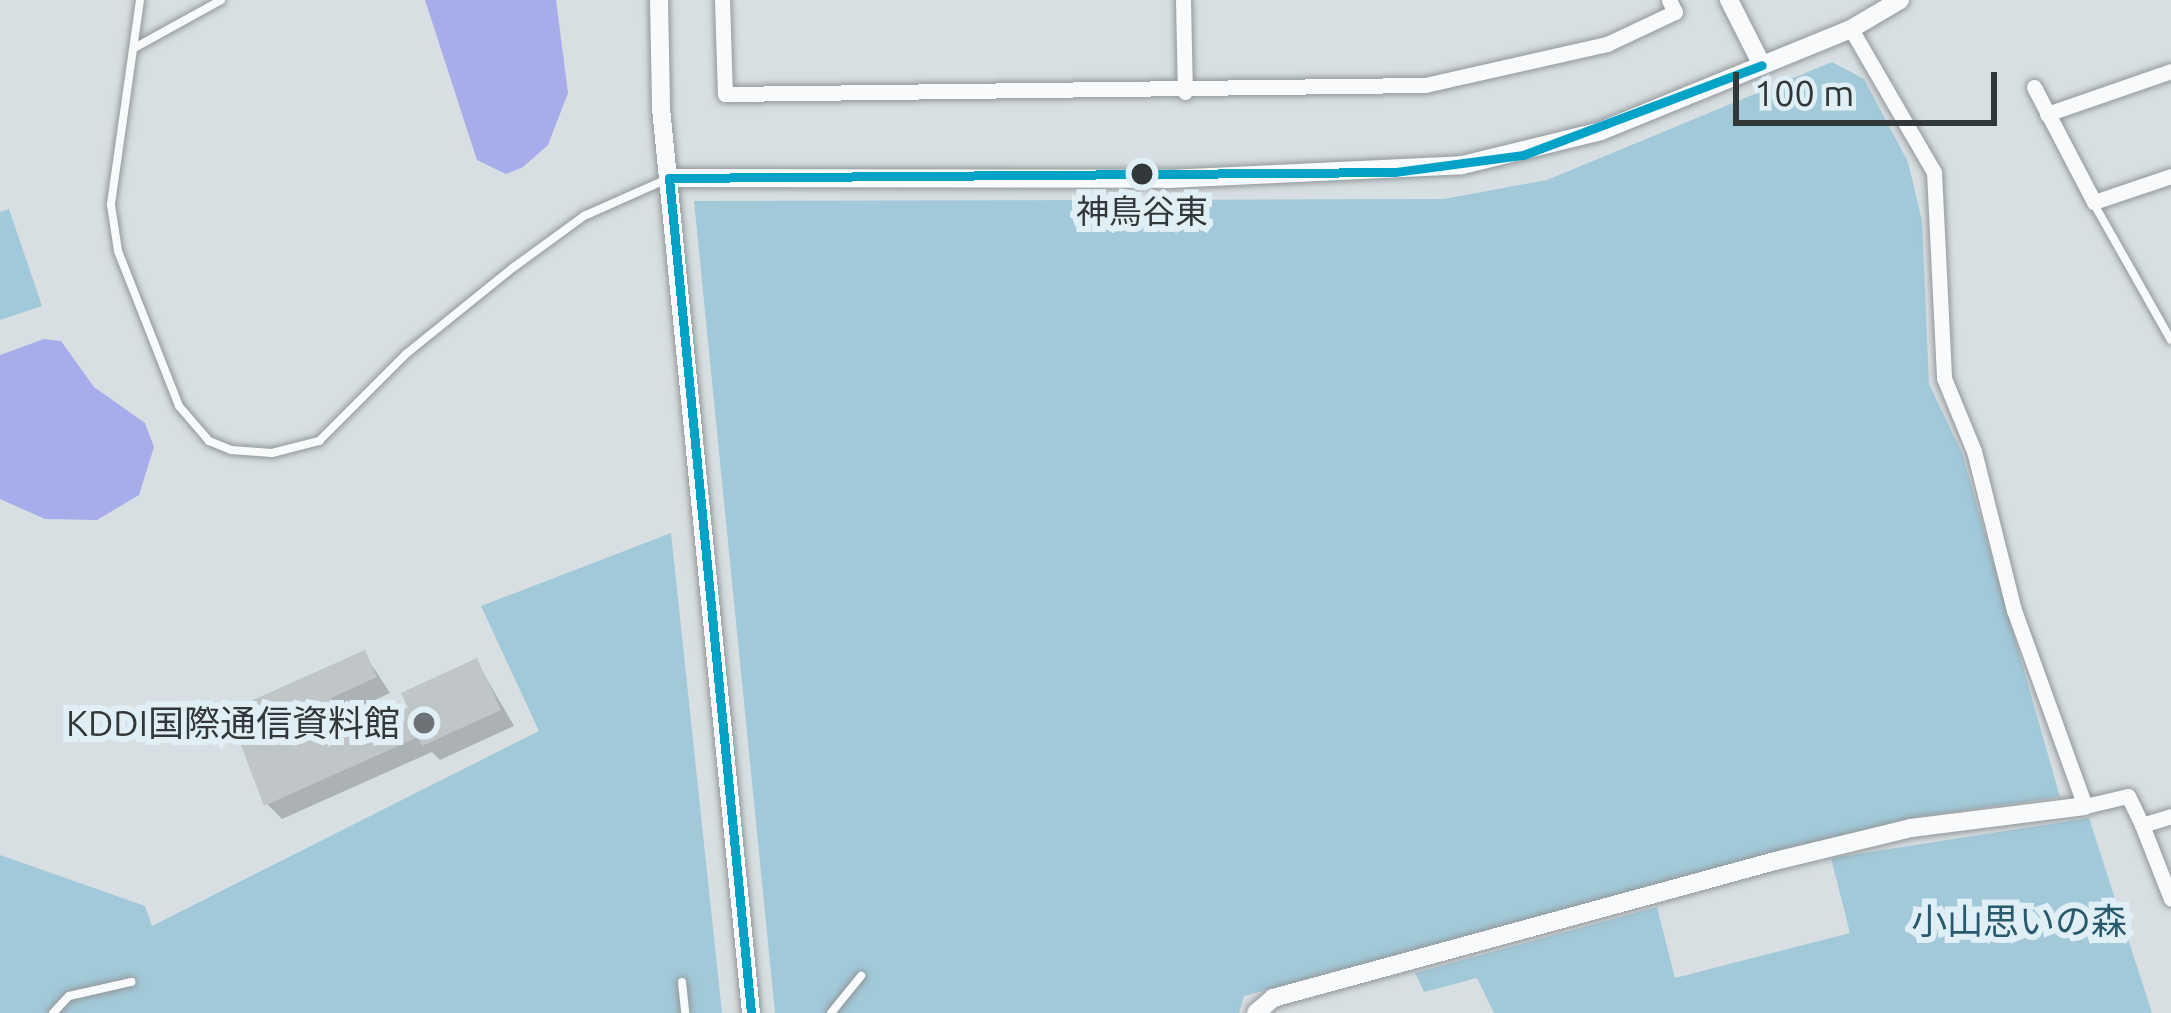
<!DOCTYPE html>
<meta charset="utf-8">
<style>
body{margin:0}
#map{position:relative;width:2171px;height:1013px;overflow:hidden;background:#d8dfe2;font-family:Ubuntu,"Noto Sans JP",sans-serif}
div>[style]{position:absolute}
.green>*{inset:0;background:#a2c9d9}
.water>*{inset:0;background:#a6adea}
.shadow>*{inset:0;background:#0003}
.building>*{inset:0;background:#c0c6c7}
.roads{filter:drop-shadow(0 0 3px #929799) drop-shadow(0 0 3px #929799)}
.service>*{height:8px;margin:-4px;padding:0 4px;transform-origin:4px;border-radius:4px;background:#f9fafb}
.minor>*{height:15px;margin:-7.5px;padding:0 7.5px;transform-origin:7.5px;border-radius:7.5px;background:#f9fafb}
.tertiary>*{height:18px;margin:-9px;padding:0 9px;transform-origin:9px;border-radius:9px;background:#f9fafb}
.bus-1>*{height:9px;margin:-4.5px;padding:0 4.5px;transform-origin:4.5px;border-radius:4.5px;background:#02a3c7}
.dots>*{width:33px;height:33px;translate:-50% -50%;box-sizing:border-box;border:6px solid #e0eef5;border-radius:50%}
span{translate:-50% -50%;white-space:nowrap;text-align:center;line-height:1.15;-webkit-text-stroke:12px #e0eef5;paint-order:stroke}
.bus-label{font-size:33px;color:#32383a}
.poi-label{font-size:36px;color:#32383a}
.right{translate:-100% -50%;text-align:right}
.park-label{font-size:36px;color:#285a6d}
.scale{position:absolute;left:1733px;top:72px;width:264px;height:54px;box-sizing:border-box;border:6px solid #32383a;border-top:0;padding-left:15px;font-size:36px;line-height:42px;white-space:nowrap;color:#32383a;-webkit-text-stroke:9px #e0eef5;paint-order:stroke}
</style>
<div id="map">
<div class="green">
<div style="clip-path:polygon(1832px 62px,1864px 79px,1908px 162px,1922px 221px,1929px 384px,1962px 453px,2060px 797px,1911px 818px,1244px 996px,1239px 1013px,775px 1013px,694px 201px,1444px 199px,1547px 180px)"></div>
<div style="clip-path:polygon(9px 209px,42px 306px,0 320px,0 212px)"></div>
<div style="clip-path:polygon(671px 533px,722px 1013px,0 1013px,0 855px,145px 906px,152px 926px,539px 731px,481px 606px)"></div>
<div style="clip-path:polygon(2089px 818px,2152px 1013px,1494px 1013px,1477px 978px,1424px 992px,1415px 973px,1657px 907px,1675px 978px,1850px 933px,1831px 858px)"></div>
</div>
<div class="water">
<div style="clip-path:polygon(425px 0,556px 0,568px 93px,548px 145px,523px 167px,506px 174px,477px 160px)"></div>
<div style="clip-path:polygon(44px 339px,61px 341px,94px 387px,145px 423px,154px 447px,139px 495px,97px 520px,45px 519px,0 499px,0 355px)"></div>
</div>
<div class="shadow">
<div style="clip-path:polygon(364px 653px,390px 693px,344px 714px,354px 735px,412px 709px,477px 662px,514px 726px,440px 760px,432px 752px,282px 819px,267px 804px,232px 713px)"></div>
</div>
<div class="building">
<div style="clip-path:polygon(365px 650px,377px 677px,331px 698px,347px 735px,408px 708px,401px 693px,477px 658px,501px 710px,422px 746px,418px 737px,264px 806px,228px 711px)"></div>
</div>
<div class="roads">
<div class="service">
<div style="left:140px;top:0;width:207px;rotate:98.1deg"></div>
<div style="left:111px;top:205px;width:47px;rotate:81.3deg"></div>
<div style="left:118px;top:251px;width:167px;rotate:68.5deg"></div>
<div style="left:179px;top:406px;width:46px;rotate:49.4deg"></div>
<div style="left:209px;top:441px;width:24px;rotate:22deg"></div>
<div style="left:231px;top:450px;width:41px;rotate:4.2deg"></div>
<div style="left:272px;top:453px;width:49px;rotate:-14.3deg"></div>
<div style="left:319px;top:441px;width:123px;rotate:-45deg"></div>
<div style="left:406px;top:354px;width:139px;rotate:-38.9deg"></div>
<div style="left:514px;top:267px;width:87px;rotate:-36.1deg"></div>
<div style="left:584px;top:216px;width:89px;rotate:-24deg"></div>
<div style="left:136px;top:47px;width:97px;rotate:-28.9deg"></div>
<div style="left:2094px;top:204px;width:156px;rotate:60.5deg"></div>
<div style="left:682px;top:982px;width:31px;rotate:84deg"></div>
<div style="left:53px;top:1013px;width:23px;rotate:-47deg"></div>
<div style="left:69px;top:996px;width:64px;rotate:-12.7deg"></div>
<div style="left:831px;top:1013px;width:48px;rotate:-51deg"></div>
</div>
<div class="minor">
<div style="left:722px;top:0;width:94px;rotate:88.2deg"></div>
<div style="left:725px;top:94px;width:700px;rotate:-0.74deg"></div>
<div style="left:1425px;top:85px;width:187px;rotate:-12.7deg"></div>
<div style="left:1607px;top:44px;width:75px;rotate:-25.2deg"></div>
<div style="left:1675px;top:12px;width:13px;rotate:-117deg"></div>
<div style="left:1183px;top:0;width:92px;rotate:88.8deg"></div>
<div style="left:1851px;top:29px;width:165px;rotate:59.9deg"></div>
<div style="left:1934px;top:172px;width:206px;rotate:87.2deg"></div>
<div style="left:1944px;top:378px;width:79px;rotate:67.7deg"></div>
<div style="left:1974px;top:451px;width:164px;rotate:75.9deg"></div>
<div style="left:2014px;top:610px;width:208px;rotate:70.1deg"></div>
<div style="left:2085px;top:806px;width:44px;rotate:-13.1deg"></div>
<div style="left:2128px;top:796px;width:32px;rotate:64deg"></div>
<div style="left:2142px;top:825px;width:30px;rotate:-17deg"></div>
<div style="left:2034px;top:87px;width:130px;rotate:62.4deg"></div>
<div style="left:2094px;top:202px;width:81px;rotate:-18.7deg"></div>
<div style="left:2047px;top:114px;width:131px;rotate:-19.1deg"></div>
<div style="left:2142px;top:825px;width:79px;rotate:68.6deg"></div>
</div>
<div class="tertiary">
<div style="left:659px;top:0;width:108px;rotate:88.9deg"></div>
<div style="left:661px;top:108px;width:909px;rotate:84.32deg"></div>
<div style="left:1729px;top:0;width:73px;rotate:63.1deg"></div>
<div style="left:669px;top:178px;width:499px;rotate:0.1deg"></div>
<div style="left:1168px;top:179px;width:294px;rotate:-2.7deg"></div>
<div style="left:1462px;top:165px;width:143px;rotate:-13.7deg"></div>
<div style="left:1601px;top:131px;width:270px;rotate:-22.2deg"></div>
<div style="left:1851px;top:29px;width:57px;rotate:-30.6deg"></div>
<div style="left:1256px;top:1013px;width:23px;rotate:-41deg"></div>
<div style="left:1273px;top:998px;width:520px;rotate:-15.26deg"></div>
<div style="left:1775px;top:861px;width:140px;rotate:-13.6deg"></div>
<div style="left:1911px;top:828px;width:175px;rotate:-7.2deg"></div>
</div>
</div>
<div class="bus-1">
<div style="left:669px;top:178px;width:726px;rotate:-0.47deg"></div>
<div style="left:1395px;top:172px;width:129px;rotate:-7.6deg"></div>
<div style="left:1523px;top:155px;width:255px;rotate:-20.6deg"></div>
<div style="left:669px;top:178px;width:839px;rotate:84.39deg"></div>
</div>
<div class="dots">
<div style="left:1142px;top:174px;background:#32383a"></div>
<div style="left:424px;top:723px;background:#6c7275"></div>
</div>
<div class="bus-label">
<span style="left:1142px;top:211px">神鳥谷東</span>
</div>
<div class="poi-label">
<span class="right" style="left:400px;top:723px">KDDI国際通信資料館</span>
</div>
<div class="park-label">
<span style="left:2019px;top:921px">小山思いの森</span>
</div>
<div class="scale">100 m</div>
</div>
